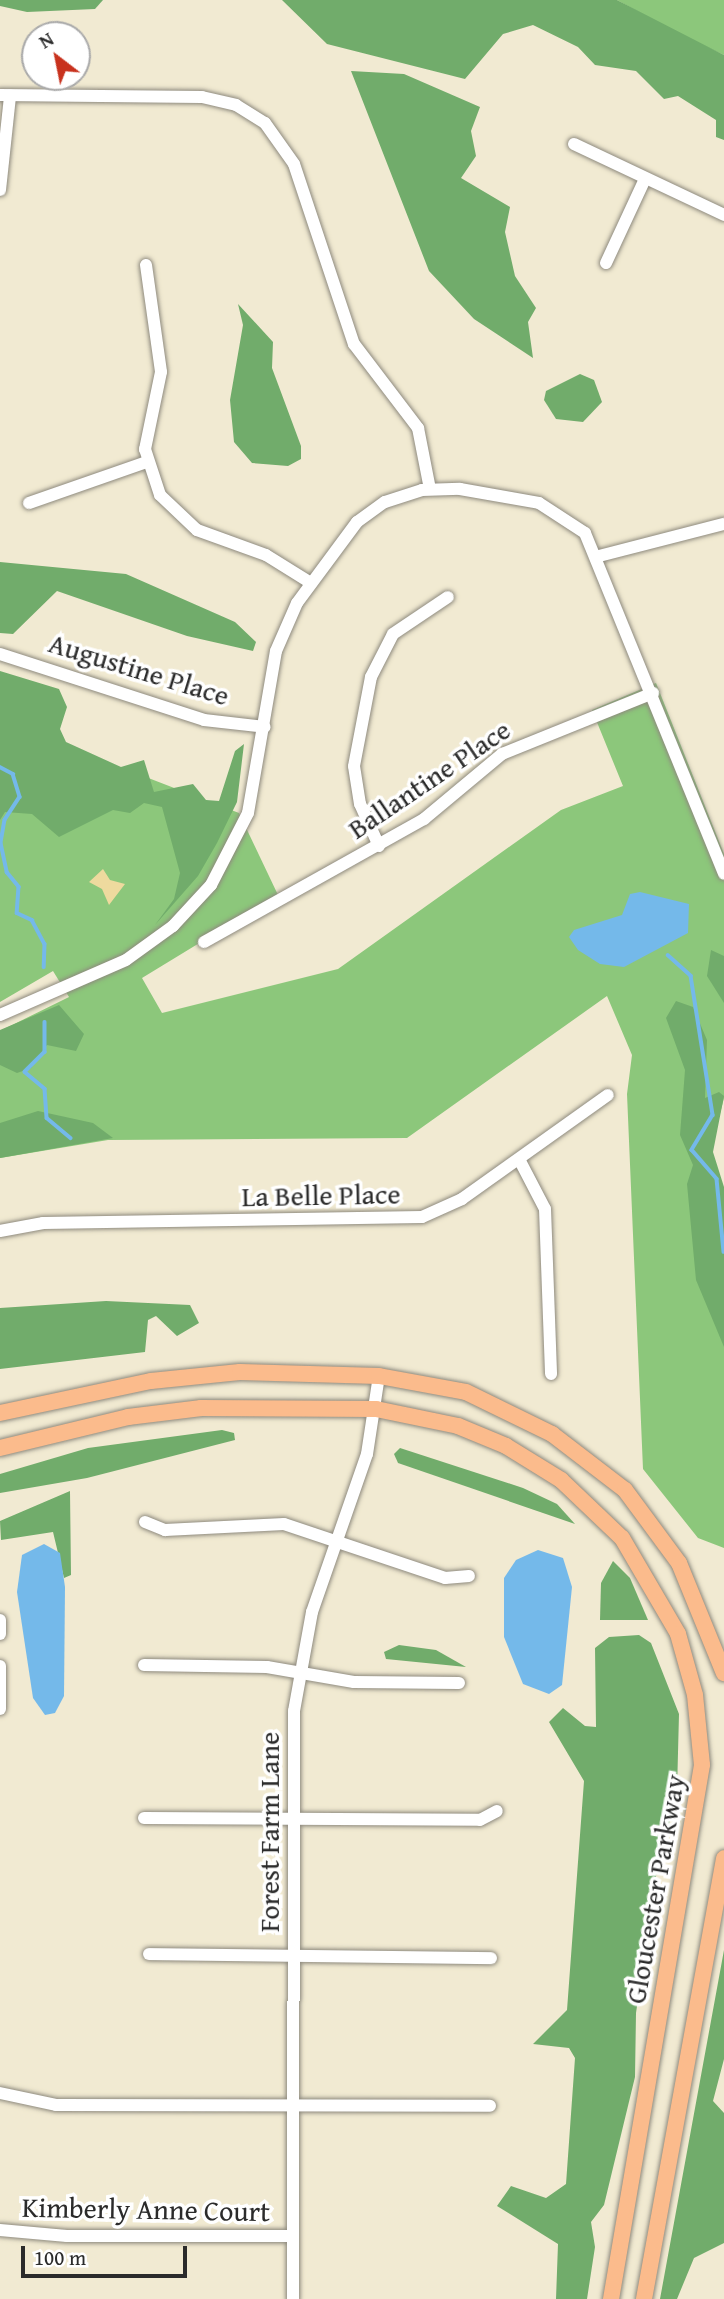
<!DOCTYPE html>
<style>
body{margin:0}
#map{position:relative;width:724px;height:2299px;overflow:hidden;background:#f1ead2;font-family:"Gentium Book Plus",serif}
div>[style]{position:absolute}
.green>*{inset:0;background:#8cc77b}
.forest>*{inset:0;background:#71ac6b}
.sand>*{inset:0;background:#eeda9e}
.water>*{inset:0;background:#74b9ea}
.stream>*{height:3.5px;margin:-1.75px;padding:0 1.75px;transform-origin:1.75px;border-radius:1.75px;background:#74b9ea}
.roads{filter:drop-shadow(0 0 2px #8e8a7e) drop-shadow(0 0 2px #8e8a7e)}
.minor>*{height:12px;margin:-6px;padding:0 6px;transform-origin:6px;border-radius:6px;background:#fff}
.major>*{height:16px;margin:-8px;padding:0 8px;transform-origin:8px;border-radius:8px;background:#fbbb8c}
span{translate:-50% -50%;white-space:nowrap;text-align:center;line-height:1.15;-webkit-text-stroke:7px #fff;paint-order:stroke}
.street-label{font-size:28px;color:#2b2b2b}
.north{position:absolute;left:21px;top:21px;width:70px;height:70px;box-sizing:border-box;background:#fff;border:2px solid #aaa;border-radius:50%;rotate:328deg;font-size:19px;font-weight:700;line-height:28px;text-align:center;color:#2b2b2b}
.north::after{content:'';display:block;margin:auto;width:24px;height:32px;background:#c8321e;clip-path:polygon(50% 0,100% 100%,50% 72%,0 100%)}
.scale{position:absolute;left:21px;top:2246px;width:166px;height:32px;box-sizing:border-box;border:4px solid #2b2b2b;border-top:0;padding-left:9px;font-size:21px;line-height:24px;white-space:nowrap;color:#2b2b2b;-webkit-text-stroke:5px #fff;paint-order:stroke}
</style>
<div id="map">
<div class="green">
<div style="clip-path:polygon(617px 0,724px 0,724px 55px,677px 33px)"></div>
<div style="clip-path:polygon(656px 683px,724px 854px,724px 1098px,710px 1153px,724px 1202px,724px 1548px,698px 1538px,643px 1469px,627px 1094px,632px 1055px,607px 996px,407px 1138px,108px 1140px,0 1158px,0 1031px,69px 997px,53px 971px,0 1002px,0 807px,138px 774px,239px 813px,278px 895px,142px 978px,162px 1013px,338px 969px,561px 810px,623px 786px,592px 710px)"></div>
</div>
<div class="forest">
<div style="clip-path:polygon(0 0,103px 0,95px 9px,27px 12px,0 6px)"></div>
<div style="clip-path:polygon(282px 0,617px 0,724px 55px,724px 140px,716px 137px,716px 120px,678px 96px,664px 99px,636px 71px,595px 65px,578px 47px,533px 25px,503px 34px,465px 79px,327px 44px)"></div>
<div style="clip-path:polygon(351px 71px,404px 74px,480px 107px,471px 131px,476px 156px,461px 178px,510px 207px,505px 232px,515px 276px,536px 308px,528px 322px,533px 358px,474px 319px,429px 271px)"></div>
<div style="clip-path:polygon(238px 304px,273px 342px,272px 368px,301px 446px,301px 459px,288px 466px,252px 463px,234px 442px,230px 400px,243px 325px)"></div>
<div style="clip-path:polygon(580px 374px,594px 380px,602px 402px,583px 422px,556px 419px,544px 400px,546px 391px)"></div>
<div style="clip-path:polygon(0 562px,126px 574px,235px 622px,256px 642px,253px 651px,187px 636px,57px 591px,13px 634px,0 633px)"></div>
<div style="clip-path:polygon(0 671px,59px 689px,67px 707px,60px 729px,66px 742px,121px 767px,144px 760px,154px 792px,193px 784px,206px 800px,219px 801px,235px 751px,244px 744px,237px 802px,217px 843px,198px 876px,155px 925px,174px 899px,180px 873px,162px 807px,144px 803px,130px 813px,113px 810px,59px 837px,32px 814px,5px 812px,0 820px)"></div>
<div style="clip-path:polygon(711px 950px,724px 956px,724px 1003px,707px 976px)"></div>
<div style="clip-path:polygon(676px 1001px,693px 1007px,707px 1040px,705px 1098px,719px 1092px,724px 1096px,713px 1152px,724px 1187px,724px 1347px,696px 1280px,687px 1184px,693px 1165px,680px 1135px,685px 1070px,666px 1018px)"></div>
<div style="clip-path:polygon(59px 1005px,84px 1034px,76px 1051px,47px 1045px,31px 1068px,17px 1073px,0 1065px,0 1030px)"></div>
<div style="clip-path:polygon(38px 1111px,93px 1123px,113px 1138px,0 1158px,0 1123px)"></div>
<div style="clip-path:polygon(106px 1301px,190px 1305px,199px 1323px,177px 1336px,156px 1316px,148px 1320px,145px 1352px,0 1369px,0 1308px)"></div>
<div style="clip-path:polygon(222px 1430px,234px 1433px,235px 1440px,87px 1478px,0 1493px,0 1474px,88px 1448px)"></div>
<div style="clip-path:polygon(400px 1448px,523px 1488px,557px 1504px,575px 1524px,398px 1463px,394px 1454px)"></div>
<div style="clip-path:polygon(70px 1491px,71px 1575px,64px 1578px,53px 1532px,1px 1540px,0 1521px)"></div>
<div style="clip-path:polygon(613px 1561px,630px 1578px,648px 1620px,600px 1620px,601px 1583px)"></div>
<div style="clip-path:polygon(639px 1635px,651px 1643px,679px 1714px,677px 1792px,656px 1876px,636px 2013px,635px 2077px,604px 2205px,591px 2222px,595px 2247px,587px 2299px,556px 2299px,558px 2244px,497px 2206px,511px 2186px,546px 2198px,566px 2184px,575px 2058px,569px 2048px,533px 2044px,567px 2010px,584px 1781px,549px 1722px,563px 1708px,585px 1726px,596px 1727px,595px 1648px,609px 1637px)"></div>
<div style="clip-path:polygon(399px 1645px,436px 1650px,466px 1667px,386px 1659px,384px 1652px)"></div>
<div style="clip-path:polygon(724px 1950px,724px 2059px,713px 2101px,724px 2113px,724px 2243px,694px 2258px,677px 2299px,660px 2299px)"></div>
</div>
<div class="sand">
<div style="clip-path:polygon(103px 869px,110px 880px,125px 884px,109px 905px,102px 889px,89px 882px)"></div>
</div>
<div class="water">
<div style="clip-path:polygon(640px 892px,689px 904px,688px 933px,624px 967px,600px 964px,578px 950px,569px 937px,574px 930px,622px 915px,630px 894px)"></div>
<div style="clip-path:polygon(44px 1544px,60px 1553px,65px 1587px,64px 1696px,55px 1713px,45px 1715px,33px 1698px,17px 1592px,22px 1555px)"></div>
<div style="clip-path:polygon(538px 1550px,563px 1558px,572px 1587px,562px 1685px,549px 1694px,523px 1684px,504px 1637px,504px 1578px,516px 1560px)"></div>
</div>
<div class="stream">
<div style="left:0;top:767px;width:15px;rotate:28deg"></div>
<div style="left:13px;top:774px;width:24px;rotate:73deg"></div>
<div style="left:20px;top:797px;width:27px;rotate:123deg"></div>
<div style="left:5px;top:820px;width:23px;rotate:100deg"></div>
<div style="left:1px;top:843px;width:30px;rotate:78deg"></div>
<div style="left:7px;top:872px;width:19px;rotate:51deg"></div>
<div style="left:19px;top:887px;width:26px;rotate:94deg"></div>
<div style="left:17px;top:913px;width:17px;rotate:25deg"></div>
<div style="left:32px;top:920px;width:27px;rotate:62deg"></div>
<div style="left:45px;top:944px;width:23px;rotate:92deg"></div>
<div style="left:668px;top:955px;width:31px;rotate:42deg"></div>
<div style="left:691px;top:976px;width:141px;rotate:81deg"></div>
<div style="left:713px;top:1115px;width:41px;rotate:121deg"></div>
<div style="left:692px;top:1150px;width:38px;rotate:49deg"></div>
<div style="left:717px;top:1179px;width:73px;rotate:84.5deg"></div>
<div style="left:45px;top:1022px;width:30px;rotate:90deg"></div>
<div style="left:45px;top:1052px;width:28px;rotate:135deg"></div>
<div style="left:25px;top:1072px;width:26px;rotate:40deg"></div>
<div style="left:45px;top:1089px;width:29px;rotate:86deg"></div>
<div style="left:47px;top:1118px;width:31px;rotate:40deg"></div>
</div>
<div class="roads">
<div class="minor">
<div style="left:0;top:95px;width:202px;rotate:0.6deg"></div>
<div style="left:202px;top:97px;width:35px;rotate:13deg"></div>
<div style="left:236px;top:105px;width:34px;rotate:32deg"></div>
<div style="left:265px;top:123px;width:50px;rotate:54.7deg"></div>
<div style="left:294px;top:164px;width:190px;rotate:71.6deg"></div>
<div style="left:354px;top:344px;width:106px;rotate:52.7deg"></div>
<div style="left:418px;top:428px;width:62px;rotate:78.9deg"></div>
<div style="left:574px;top:144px;width:166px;rotate:25.3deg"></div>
<div style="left:0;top:190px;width:95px;rotate:-83.9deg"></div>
<div style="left:606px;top:263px;width:93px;rotate:-65.1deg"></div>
<div style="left:146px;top:265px;width:108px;rotate:82deg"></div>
<div style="left:161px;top:372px;width:79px;rotate:101.7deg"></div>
<div style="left:145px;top:449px;width:48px;rotate:71.9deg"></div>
<div style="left:160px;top:495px;width:51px;rotate:43.4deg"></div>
<div style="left:197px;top:530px;width:73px;rotate:19.9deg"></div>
<div style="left:266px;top:555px;width:53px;rotate:31.9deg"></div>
<div style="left:29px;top:503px;width:125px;rotate:-19.2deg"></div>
<div style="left:599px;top:556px;width:129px;rotate:-14.4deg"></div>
<div style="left:0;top:654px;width:214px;rotate:17.9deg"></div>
<div style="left:204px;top:720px;width:61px;rotate:6.5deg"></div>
<div style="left:379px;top:846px;width:46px;rotate:-114.3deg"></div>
<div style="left:360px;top:804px;width:38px;rotate:-99deg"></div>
<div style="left:354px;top:766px;width:91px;rotate:-79.2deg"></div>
<div style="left:371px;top:677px;width:48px;rotate:-62.9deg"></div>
<div style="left:393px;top:634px;width:66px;rotate:-33.9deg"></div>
<div style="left:204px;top:942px;width:252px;rotate:-29.2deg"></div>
<div style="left:424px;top:819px;width:102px;rotate:-39.8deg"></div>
<div style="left:502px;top:754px;width:163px;rotate:-22deg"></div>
<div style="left:0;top:1015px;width:137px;rotate:-23.6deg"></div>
<div style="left:126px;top:960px;width:58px;rotate:-35.9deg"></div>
<div style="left:173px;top:926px;width:56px;rotate:-47.2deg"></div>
<div style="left:211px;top:885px;width:81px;rotate:-62.8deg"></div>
<div style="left:248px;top:813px;width:164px;rotate:-80.2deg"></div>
<div style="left:276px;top:651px;width:52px;rotate:-66.4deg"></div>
<div style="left:297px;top:603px;width:101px;rotate:-53.5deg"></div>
<div style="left:357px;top:522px;width:34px;rotate:-36deg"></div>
<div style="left:385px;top:502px;width:39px;rotate:-18deg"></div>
<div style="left:422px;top:490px;width:38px;rotate:-2deg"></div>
<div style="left:460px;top:489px;width:80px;rotate:10deg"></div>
<div style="left:539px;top:503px;width:55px;rotate:33.1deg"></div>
<div style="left:585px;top:533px;width:368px;rotate:67.8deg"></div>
<div style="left:519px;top:1159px;width:56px;rotate:62.5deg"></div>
<div style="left:545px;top:1209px;width:165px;rotate:87.9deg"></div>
<div style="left:0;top:1231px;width:44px;rotate:-10.5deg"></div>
<div style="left:43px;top:1223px;width:379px;rotate:-0.9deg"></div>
<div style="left:422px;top:1217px;width:44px;rotate:-24.2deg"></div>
<div style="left:462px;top:1199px;width:179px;rotate:-35.5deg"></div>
<div style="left:145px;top:1522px;width:22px;rotate:22deg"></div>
<div style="left:165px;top:1530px;width:119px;rotate:-2.9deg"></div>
<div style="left:284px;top:1524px;width:170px;rotate:18.5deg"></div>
<div style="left:445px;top:1578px;width:24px;rotate:-5deg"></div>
<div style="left:0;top:1620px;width:14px;rotate:90deg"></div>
<div style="left:144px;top:1665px;width:123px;rotate:0.9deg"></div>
<div style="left:267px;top:1667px;width:88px;rotate:9.8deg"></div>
<div style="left:354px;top:1682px;width:105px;rotate:0.5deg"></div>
<div style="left:0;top:1666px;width:43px;rotate:90deg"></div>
<div style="left:144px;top:1818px;width:336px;rotate:0.3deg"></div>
<div style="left:480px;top:1820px;width:19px;rotate:-28deg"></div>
<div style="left:149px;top:1954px;width:342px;rotate:0.7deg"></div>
<div style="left:0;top:2093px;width:57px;rotate:12.1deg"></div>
<div style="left:56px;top:2105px;width:434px;rotate:0.1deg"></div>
<div style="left:0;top:2230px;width:67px;rotate:5.1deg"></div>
<div style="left:67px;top:2236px;width:225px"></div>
<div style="left:293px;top:2299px;width:588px;rotate:-89.9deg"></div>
<div style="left:294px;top:1711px;width:101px;rotate:-79.7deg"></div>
<div style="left:312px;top:1612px;width:167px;rotate:-70.8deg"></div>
<div style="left:367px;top:1454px;width:79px;rotate:-81.3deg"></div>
</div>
<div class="major">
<div style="left:0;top:1413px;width:154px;rotate:-12deg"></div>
<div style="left:151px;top:1381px;width:89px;rotate:-5.8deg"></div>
<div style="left:240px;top:1372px;width:139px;rotate:1.6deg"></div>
<div style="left:379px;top:1376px;width:88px;rotate:10.4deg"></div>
<div style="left:466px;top:1392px;width:96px;rotate:26deg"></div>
<div style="left:552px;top:1434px;width:92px;rotate:37.5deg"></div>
<div style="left:625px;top:1490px;width:91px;rotate:53.5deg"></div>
<div style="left:679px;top:1563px;width:119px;rotate:67.8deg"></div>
<div style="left:0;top:1448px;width:132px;rotate:-13.6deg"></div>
<div style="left:128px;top:1417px;width:74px;rotate:-7deg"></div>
<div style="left:201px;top:1408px;width:175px;rotate:0.3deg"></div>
<div style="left:376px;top:1409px;width:84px;rotate:11.7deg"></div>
<div style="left:458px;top:1426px;width:52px;rotate:22.6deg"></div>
<div style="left:506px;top:1446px;width:65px;rotate:31.7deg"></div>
<div style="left:561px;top:1480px;width:84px;rotate:43.6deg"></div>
<div style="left:622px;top:1538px;width:111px;rotate:59.7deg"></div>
<div style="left:678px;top:1634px;width:63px;rotate:74.4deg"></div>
<div style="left:695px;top:1695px;width:70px;rotate:84.3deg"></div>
<div style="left:702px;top:1765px;width:542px;rotate:99.67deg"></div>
<div style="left:644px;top:2299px;width:448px;rotate:-79.7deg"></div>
</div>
</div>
<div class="street-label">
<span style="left:139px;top:669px;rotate:17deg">Augustine Place</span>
<span style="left:429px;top:779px;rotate:-34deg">Ballantine Place</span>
<span style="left:321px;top:1195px;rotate:-1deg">La Belle Place</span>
<span style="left:269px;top:1832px;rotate:-90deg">Forest Farm Lane</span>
<span style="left:655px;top:1889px;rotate:-80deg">Gloucester Parkway</span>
<span style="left:146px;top:2209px;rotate:1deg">Kimberly Anne Court</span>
</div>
<div class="north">N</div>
<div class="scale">100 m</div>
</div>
